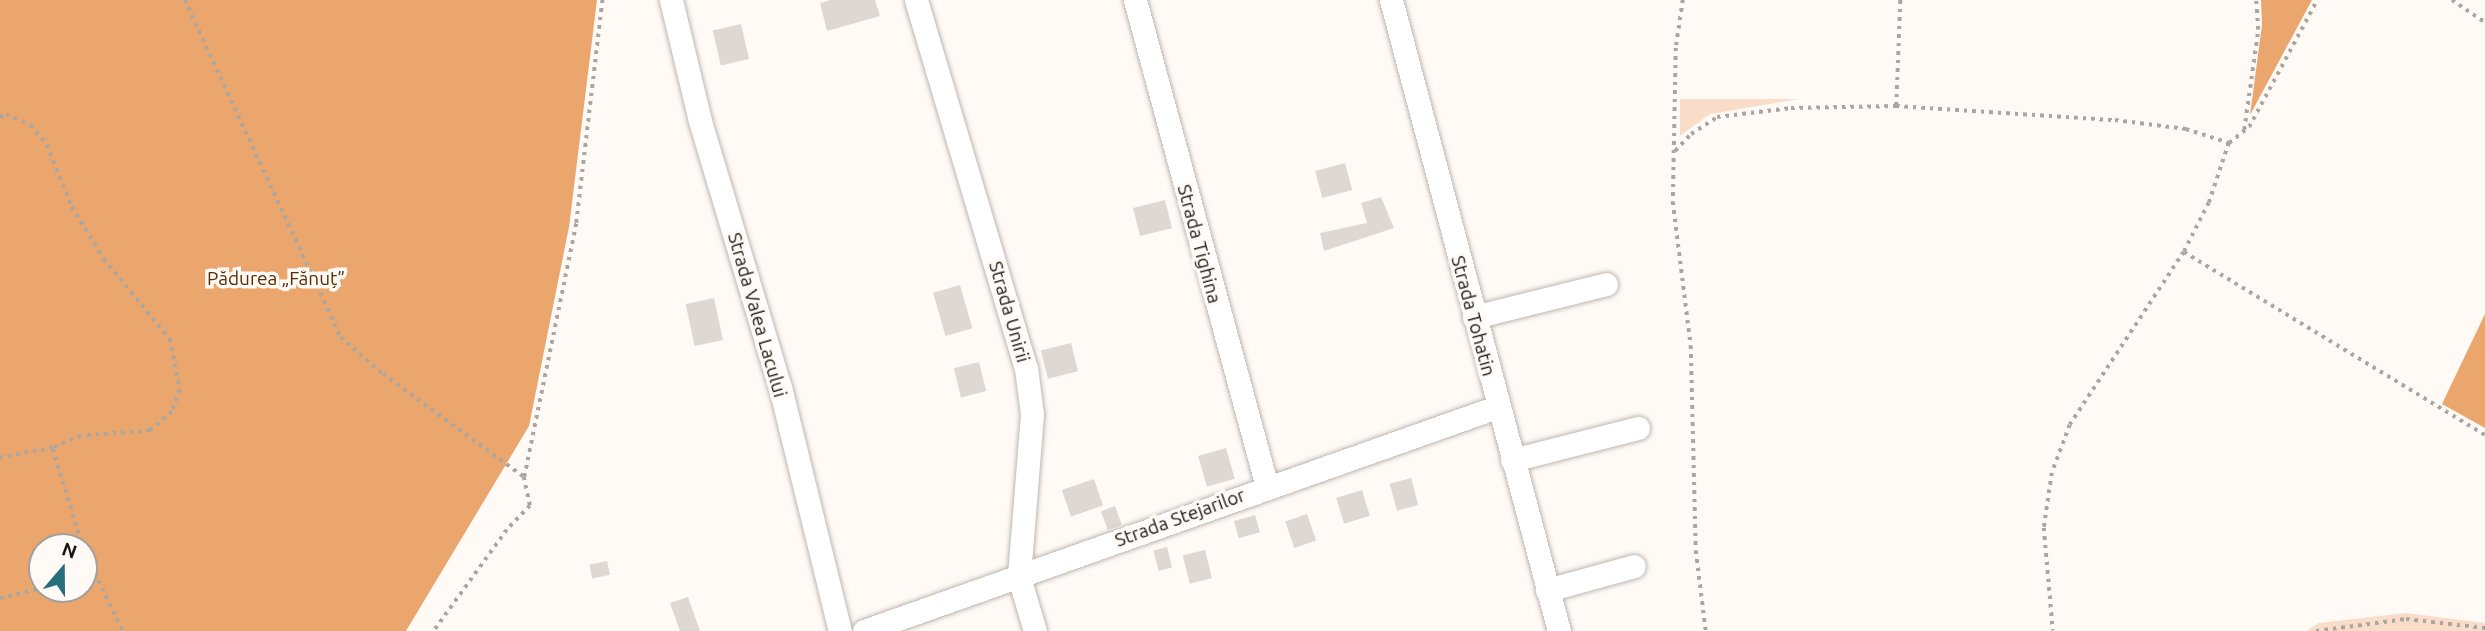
<!DOCTYPE html>
<meta charset="utf-8">
<style>
body{margin:0}
#map{position:relative;width:2485px;height:631px;overflow:hidden;background:#fffaf6;font-family:Ubuntu,sans-serif}
div>[style]{position:absolute}
.green>*{inset:0;background:#f9ddc8}
.forest>*{inset:0;background:#eaa66d}
.building>*{inset:0;background:#dfd7d1;transform-origin:0 0}
.path>*{height:3.5px;margin-top:-1.75px;transform-origin:0;background:repeating-linear-gradient(90deg,#aaa6a2 0 3.5px,transparent 0 8.5px)}
.roads{filter:drop-shadow(0 0 2px #beb7b1) drop-shadow(0 0 2px #beb7b1)}
.minor>*{height:23px;margin:-11.5px;padding:0 11.5px;transform-origin:11.5px;border-radius:11.5px;background:#fff}
span{translate:-50% -50%;white-space:nowrap;text-align:center;line-height:1.15;-webkit-text-stroke:7px #fffaf6;paint-order:stroke}
.street-label{font-size:19px;color:#191714}
.park-label{font-size:19px;color:#582d00}
.north{position:absolute;left:28px;top:533px;width:70px;height:70px;box-sizing:border-box;background:#fffaf6;border:2px solid #a39f9c;border-radius:50%;rotate:20deg;font-size:19px;font-weight:700;line-height:28px;text-align:center;color:#191714}
.north::after{content:'';display:block;margin:auto;width:24px;height:32px;background:#266e7a;clip-path:polygon(50% 0,100% 100%,50% 72%,0 100%)}
</style>
<div id="map">
<div class="green">
<div style="clip-path:polygon(1680px 99px,1799px 99px,1710px 114px,1680px 136px)"></div>
<div style="clip-path:polygon(2406px 613px,2485px 623px,2485px 631px,2306px 631px,2319px 623px)"></div>
</div>
<div class="forest">
<div style="clip-path:polygon(evenodd,0 0,597px 0,569px 227px,529px 426px,406px 631px,0 631px,0 0,42px 547px,84px 547px,84px 589px,42px 589px,42px 547px)"></div>
<div style="clip-path:polygon(2261px 0,2312px 0,2250px 115px,2262px 25px)"></div>
<div style="clip-path:polygon(2485px 314px,2485px 428px,2442px 404px)"></div>
</div>
<div class="building">
<div style="clip-path:polygon(831px 0,875px 0,880px 16px,827px 31px,820px 3px)"></div>
<div style="left:741px;top:24px;width:36px;height:29px;rotate:77deg"></div>
<div style="left:1345px;top:163px;width:28px;height:31px;rotate:75deg"></div>
<div style="clip-path:polygon(1381px 197px,1394px 228px,1324px 251px,1320px 233px,1367px 223px,1361px 203px)"></div>
<div style="left:1165px;top:200px;width:29px;height:33px;rotate:76deg"></div>
<div style="left:960px;top:285px;width:45px;height:28px;rotate:74deg"></div>
<div style="left:714px;top:298px;width:43px;height:29px;rotate:78deg"></div>
<div style="left:1071px;top:343px;width:29px;height:31px;rotate:76deg"></div>
<div style="left:979px;top:362px;width:30px;height:26px;rotate:76deg"></div>
<div style="left:1226px;top:448px;width:32px;height:29px;rotate:74deg"></div>
<div style="left:1411px;top:478px;width:28px;height:22px;rotate:75deg"></div>
<div style="left:1094px;top:479px;width:28px;height:34px;rotate:71deg"></div>
<div style="left:1362px;top:490px;width:27px;height:27px;rotate:73deg"></div>
<div style="left:1115px;top:506px;width:20px;height:15px;rotate:70deg"></div>
<div style="left:1307px;top:514px;width:28px;height:23px;rotate:71deg"></div>
<div style="left:1255px;top:515px;width:18px;height:22px;rotate:74deg"></div>
<div style="left:1167px;top:547px;width:21px;height:14px;rotate:76deg"></div>
<div style="left:1205px;top:550px;width:29px;height:23px;rotate:76deg"></div>
<div style="left:607px;top:561px;width:14px;height:18px;rotate:78deg"></div>
<div style="clip-path:polygon(688px 597px,700px 631px,680px 631px,670px 603px)"></div>
</div>
<div class="path">
<div style="left:185px;top:0;width:371px;rotate:65.2deg"></div>
<div style="left:341px;top:337px;width:56px;rotate:41.4deg"></div>
<div style="left:383px;top:374px;width:175px;rotate:36.1deg"></div>
<div style="left:524px;top:477px;width:30px;rotate:78deg"></div>
<div style="left:530px;top:506px;width:33px;rotate:134deg"></div>
<div style="left:507px;top:530px;width:125px;rotate:125.9deg"></div>
<div style="left:1683px;top:0;width:49px;rotate:98.3deg"></div>
<div style="left:1676px;top:48px;width:154px;rotate:91.1deg"></div>
<div style="left:1673px;top:202px;width:145px;rotate:82.9deg"></div>
<div style="left:1691px;top:346px;width:205px;rotate:88.6deg"></div>
<div style="left:1696px;top:551px;width:81px;rotate:82.9deg"></div>
<div style="left:2452px;top:0;width:40px;rotate:34deg"></div>
<div style="left:1896px;top:106px;width:106px;rotate:-87.8deg"></div>
<div style="left:0;top:117px;width:7px;rotate:-27deg"></div>
<div style="left:6px;top:114px;width:27px;rotate:24deg"></div>
<div style="left:31px;top:125px;width:26px;rotate:51deg"></div>
<div style="left:47px;top:145px;width:67px;rotate:68deg"></div>
<div style="left:72px;top:207px;width:61px;rotate:58.4deg"></div>
<div style="left:104px;top:259px;width:104px;rotate:50.5deg"></div>
<div style="left:170px;top:339px;width:52px;rotate:78.9deg"></div>
<div style="left:180px;top:390px;width:23px;rotate:110deg"></div>
<div style="left:172px;top:412px;width:29px;rotate:139deg"></div>
<div style="left:150px;top:431px;width:69px;rotate:175.9deg"></div>
<div style="left:81px;top:436px;width:30px;rotate:157deg"></div>
<div style="left:53px;top:448px;width:54px;rotate:169.3deg"></div>
<div style="left:2244px;top:130px;width:101px;rotate:-82deg"></div>
<div style="left:2258px;top:30px;width:30px;rotate:-94deg"></div>
<div style="left:2229px;top:143px;width:26px;rotate:-39deg"></div>
<div style="left:2249px;top:127px;width:144px;rotate:-61.8deg"></div>
<div style="left:1675px;top:151px;width:23px;rotate:-47deg"></div>
<div style="left:1691px;top:134px;width:31px;rotate:-33deg"></div>
<div style="left:1717px;top:117px;width:75px;rotate:-6.9deg"></div>
<div style="left:1791px;top:108px;width:105px;rotate:-1.1deg"></div>
<div style="left:1896px;top:106px;width:219px;rotate:3.7deg"></div>
<div style="left:2115px;top:120px;width:72px;rotate:7.2deg"></div>
<div style="left:2186px;top:129px;width:45px;rotate:18deg"></div>
<div style="left:2229px;top:143px;width:63px;rotate:108.4deg"></div>
<div style="left:2209px;top:203px;width:55px;rotate:117deg"></div>
<div style="left:2184px;top:252px;width:207px;rotate:123.4deg"></div>
<div style="left:2070px;top:425px;width:51px;rotate:110.6deg"></div>
<div style="left:2052px;top:473px;width:56px;rotate:98.3deg"></div>
<div style="left:2044px;top:528px;width:103px;rotate:85deg"></div>
<div style="left:2184px;top:252px;width:352px;rotate:31.3deg"></div>
<div style="left:53px;top:449px;width:102px;rotate:73deg"></div>
<div style="left:524px;top:477px;width:259px;rotate:-78.4deg"></div>
<div style="left:576px;top:223px;width:225px;rotate:-83.3deg"></div>
<div style="left:84px;top:550px;width:90px;rotate:64.3deg"></div>
<div style="left:0;top:598px;width:43px;rotate:-13.4deg"></div>
<div style="left:2316px;top:631px;width:91px;rotate:-7.6deg"></div>
<div style="left:2406px;top:619px;width:80px;rotate:6.5deg"></div>
</div>
<div class="roads">
<div class="minor">
<div style="left:671px;top:0;width:124px;rotate:76.5deg"></div>
<div style="left:700px;top:121px;width:278px;rotate:73.3deg"></div>
<div style="left:780px;top:387px;width:251px;rotate:76.2deg"></div>
<div style="left:916px;top:0;width:384px;rotate:73.4deg"></div>
<div style="left:1026px;top:368px;width:46px;rotate:82.6deg"></div>
<div style="left:1032px;top:414px;width:164px;rotate:94.6deg"></div>
<div style="left:1019px;top:577px;width:56px;rotate:73.5deg"></div>
<div style="left:1135px;top:0;width:505px;rotate:74.83deg"></div>
<div style="left:1391px;top:0;width:653px;rotate:75.09deg"></div>
<div style="left:1474px;top:317px;width:136px;rotate:-14deg"></div>
<div style="left:1512px;top:460px;width:130px;rotate:-14.3deg"></div>
<div style="left:1547px;top:590px;width:90px;rotate:-15.4deg"></div>
<div style="left:864px;top:631px;width:671px;rotate:-19.49deg"></div>
</div>
</div>
<div class="street-label">
<span style="left:1199px;top:244px;rotate:75deg">Strada Tighina</span>
<span style="left:1009px;top:312px;rotate:74deg">Strada Unirii</span>
<span style="left:757px;top:315px;rotate:74deg">Strada Valea Lacului</span>
<span style="left:1473px;top:316px;rotate:75deg">Strada Tohatin</span>
<span style="left:1180px;top:518px;rotate:-20deg">Strada Stejarilor</span>
</div>
<div class="park-label">
<span style="left:276px;top:279px">Pădurea „Fănuț”</span>
</div>
<div class="north">N</div>
</div>
